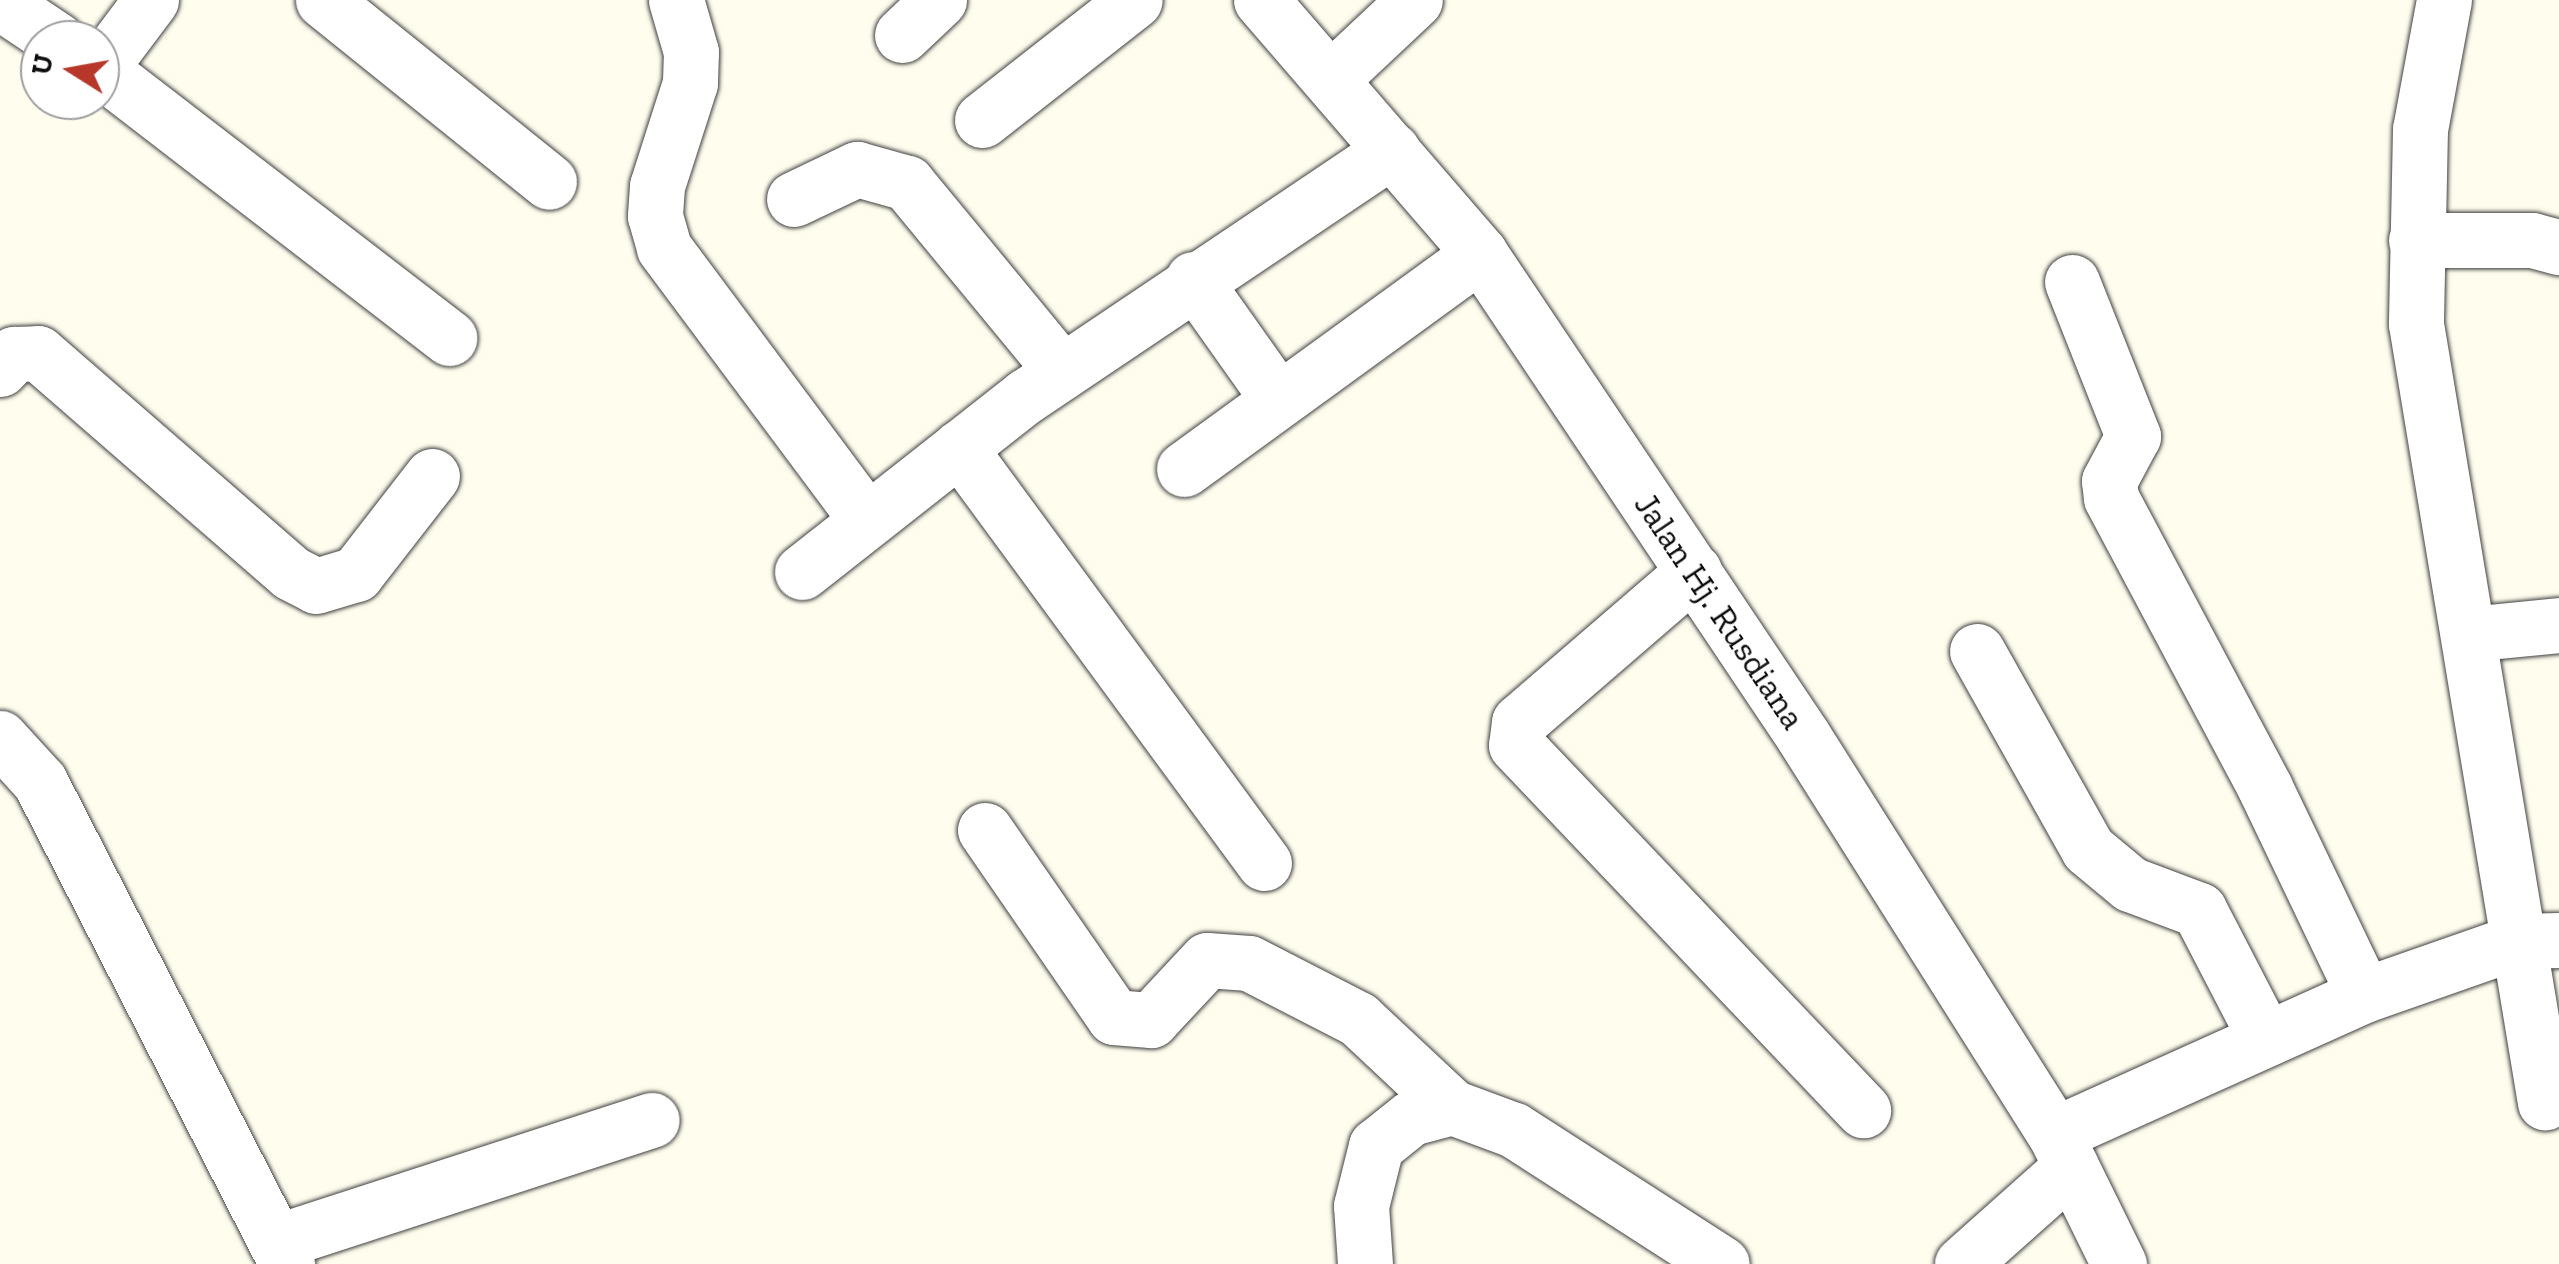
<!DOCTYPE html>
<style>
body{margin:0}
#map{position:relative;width:2559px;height:1264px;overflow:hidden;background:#fefdee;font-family:"Zilla Slab",serif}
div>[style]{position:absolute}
.roads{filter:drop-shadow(0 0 2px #404040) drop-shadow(0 0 2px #404040)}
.minor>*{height:55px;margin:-27.5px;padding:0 27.5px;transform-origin:27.5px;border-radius:27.5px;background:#fff}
span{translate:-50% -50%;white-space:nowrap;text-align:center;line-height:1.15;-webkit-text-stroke:10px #fff;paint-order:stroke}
.street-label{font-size:35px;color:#0d0d0d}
.north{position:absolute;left:20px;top:20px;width:100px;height:100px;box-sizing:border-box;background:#fff;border:2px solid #9e9e9e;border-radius:50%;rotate:281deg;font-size:28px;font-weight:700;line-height:40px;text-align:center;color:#0d0d0d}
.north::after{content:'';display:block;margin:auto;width:35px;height:45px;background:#b7382b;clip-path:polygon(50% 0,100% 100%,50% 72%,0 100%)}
</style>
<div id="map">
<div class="roads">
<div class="minor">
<div style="left:323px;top:0;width:290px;rotate:38.8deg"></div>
<div style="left:676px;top:0;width:54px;rotate:73.9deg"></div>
<div style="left:691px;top:52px;width:31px;rotate:92deg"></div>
<div style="left:690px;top:83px;width:108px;rotate:107.8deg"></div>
<div style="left:657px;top:186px;width:30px;rotate:94deg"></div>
<div style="left:655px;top:216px;width:33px;rotate:74deg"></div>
<div style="left:664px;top:248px;width:338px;rotate:53.3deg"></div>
<div style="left:1261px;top:0;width:335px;rotate:49.2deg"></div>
<div style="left:1480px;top:254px;width:580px;rotate:56.17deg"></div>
<div style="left:1803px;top:736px;width:471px;rotate:57.7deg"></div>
<div style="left:2055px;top:1134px;width:145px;rotate:63.8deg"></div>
<div style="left:2444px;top:0;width:131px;rotate:100.5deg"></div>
<div style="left:2420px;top:129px;width:195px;rotate:91.2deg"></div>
<div style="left:2416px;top:324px;width:789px;rotate:80.59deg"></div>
<div style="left:0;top:2px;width:69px;rotate:33.7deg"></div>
<div style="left:902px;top:35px;width:51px;rotate:-43.4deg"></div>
<div style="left:100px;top:68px;width:85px;rotate:-53.1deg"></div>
<div style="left:100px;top:69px;width:441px;rotate:37.6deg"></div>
<div style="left:1331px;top:79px;width:115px;rotate:-43.2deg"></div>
<div style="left:982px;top:120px;width:194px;rotate:-38.1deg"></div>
<div style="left:794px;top:199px;width:70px;rotate:-25.5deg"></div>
<div style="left:857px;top:169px;width:52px;rotate:15.6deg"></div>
<div style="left:907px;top:183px;width:244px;rotate:50.5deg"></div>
<div style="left:2416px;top:240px;width:116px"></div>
<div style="left:2532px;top:240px;width:28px;rotate:15deg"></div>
<div style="left:1193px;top:279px;width:147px;rotate:54.7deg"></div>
<div style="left:2072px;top:282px;width:166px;rotate:68.4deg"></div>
<div style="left:2133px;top:436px;width:51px;rotate:118.1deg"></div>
<div style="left:2109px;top:481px;width:17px;rotate:83deg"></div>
<div style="left:2111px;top:498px;width:328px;rotate:62deg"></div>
<div style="left:2265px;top:788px;width:229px;rotate:64.4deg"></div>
<div style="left:0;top:369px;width:21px;rotate:-47deg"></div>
<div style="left:14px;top:354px;width:24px;rotate:-2deg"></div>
<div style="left:38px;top:353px;width:335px;rotate:41deg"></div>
<div style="left:291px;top:573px;width:28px;rotate:27deg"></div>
<div style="left:316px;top:586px;width:42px;rotate:-16.7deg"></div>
<div style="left:356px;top:574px;width:124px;rotate:-52.2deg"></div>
<div style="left:959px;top:448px;width:515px;rotate:53.69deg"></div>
<div style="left:1184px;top:469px;width:366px;rotate:-36deg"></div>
<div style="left:1694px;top:571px;width:231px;rotate:139.2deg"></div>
<div style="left:1519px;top:722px;width:23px;rotate:97deg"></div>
<div style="left:1516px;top:745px;width:504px;rotate:46.45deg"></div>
<div style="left:802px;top:572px;width:285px;rotate:-38.2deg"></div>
<div style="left:1026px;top:396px;width:441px;rotate:-33.9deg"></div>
<div style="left:2468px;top:634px;width:91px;rotate:-5.6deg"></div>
<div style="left:1977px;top:651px;width:227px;rotate:60.7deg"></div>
<div style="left:2088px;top:849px;width:55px;rotate:39.8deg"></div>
<div style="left:2130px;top:884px;width:74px;rotate:20.6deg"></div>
<div style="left:2199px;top:910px;width:145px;rotate:62.6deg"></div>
<div style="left:0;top:738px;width:59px;rotate:47.7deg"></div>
<div style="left:40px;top:782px;width:542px;rotate:62.87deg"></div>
<div style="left:985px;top:830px;width:227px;rotate:55.4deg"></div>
<div style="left:1114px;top:1017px;width:37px;rotate:5deg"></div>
<div style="left:1151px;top:1020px;width:82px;rotate:-47deg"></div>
<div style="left:1207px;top:960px;width:42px;rotate:4.1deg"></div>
<div style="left:1249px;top:963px;width:123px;rotate:27.2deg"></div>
<div style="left:1358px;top:1019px;width:129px;rotate:43.1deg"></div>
<div style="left:1452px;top:1107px;width:66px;rotate:20.4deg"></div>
<div style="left:1514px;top:1130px;width:247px;rotate:32.8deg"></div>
<div style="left:2055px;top:1134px;width:339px;rotate:-24.2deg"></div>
<div style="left:2364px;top:995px;width:163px;rotate:-19.3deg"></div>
<div style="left:2518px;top:941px;width:41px;rotate:-1.4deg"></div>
<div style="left:276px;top:1242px;width:395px;rotate:-18deg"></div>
<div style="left:1365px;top:1264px;width:58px;rotate:-93.9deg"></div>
<div style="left:1361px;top:1206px;width:62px;rotate:-76deg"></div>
<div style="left:1376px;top:1146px;width:45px;rotate:-38.7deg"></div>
<div style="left:1411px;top:1118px;width:42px;rotate:-15deg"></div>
<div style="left:1962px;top:1264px;width:146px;rotate:-41.7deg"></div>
</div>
</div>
<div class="street-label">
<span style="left:1720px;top:611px;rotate:56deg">Jalan Hj. Rusdiana</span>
</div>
<div class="north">U</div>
</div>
